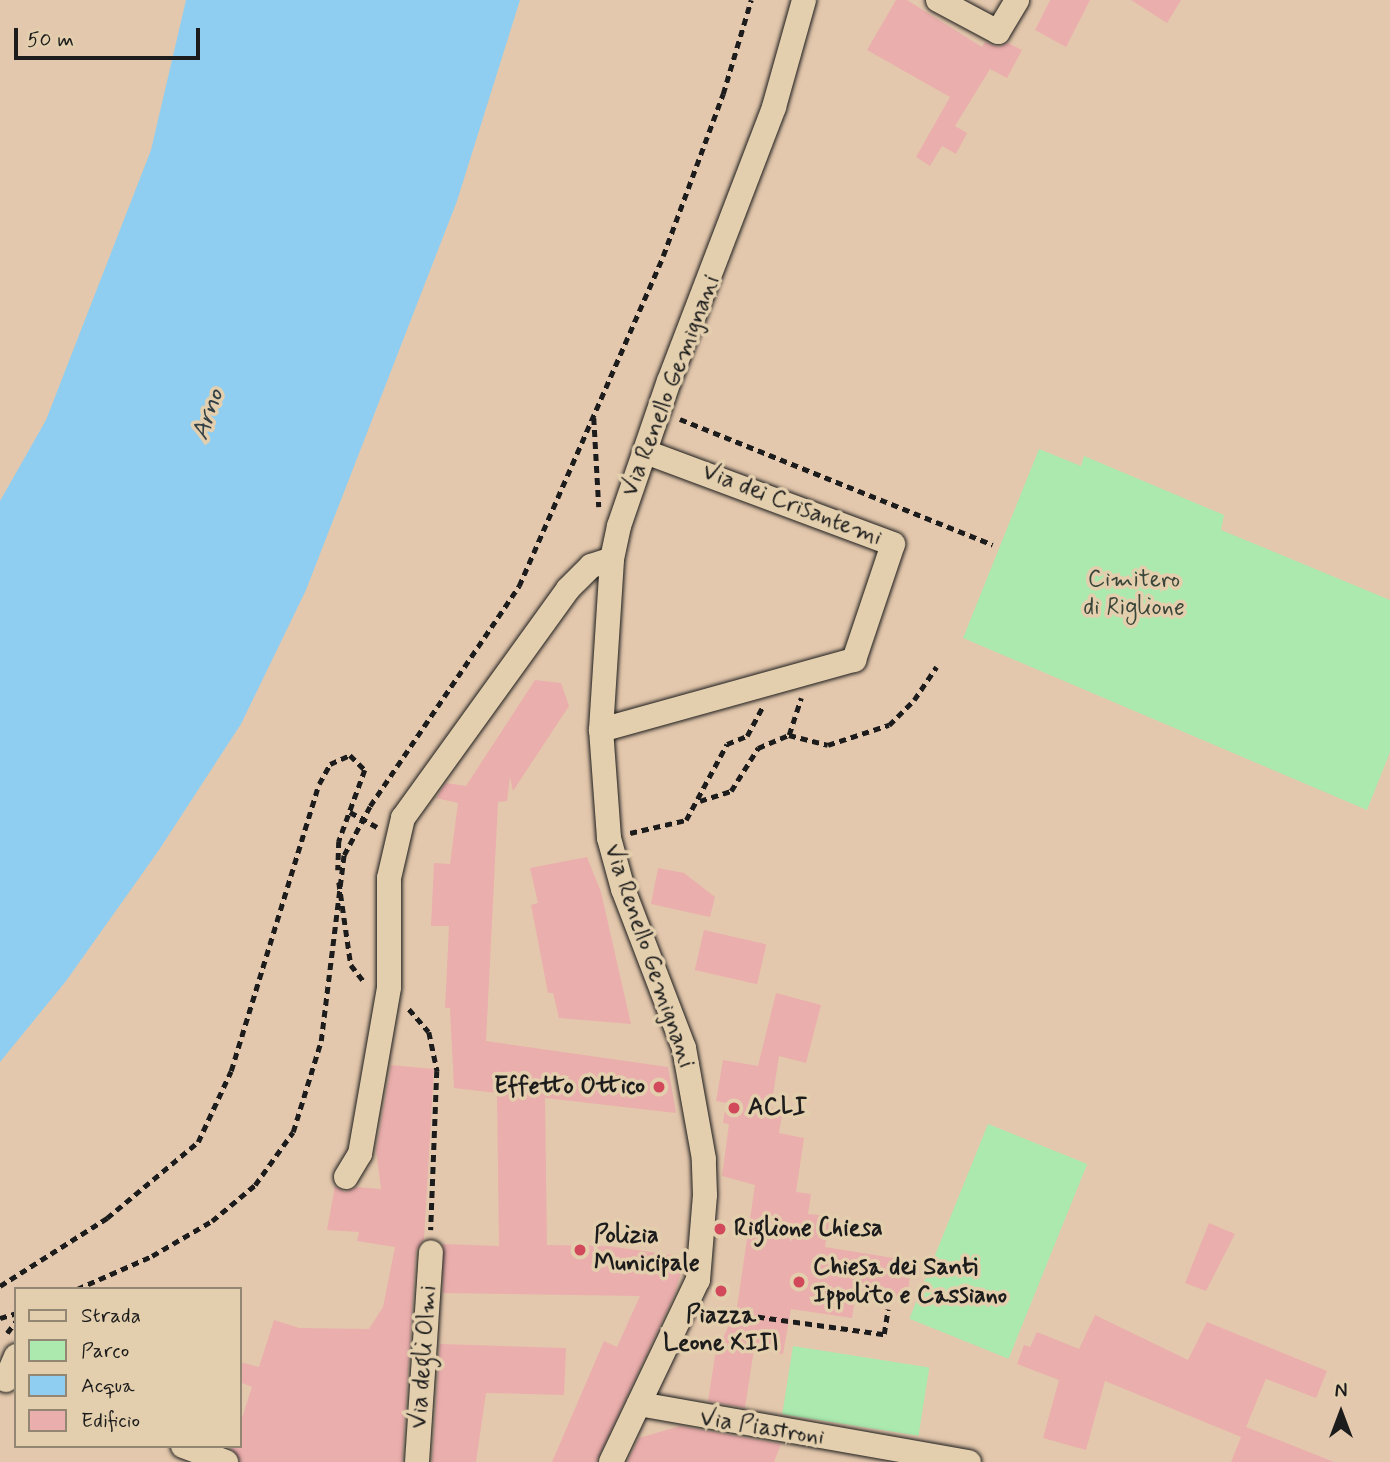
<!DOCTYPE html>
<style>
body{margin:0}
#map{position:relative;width:1390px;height:1462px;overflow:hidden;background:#e4c8ad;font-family:Mynerve,sans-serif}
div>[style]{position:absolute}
.green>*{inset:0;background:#abe9af;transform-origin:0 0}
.water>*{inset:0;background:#8fcef0}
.building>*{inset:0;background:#eaaeac;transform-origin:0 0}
.path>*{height:4.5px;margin-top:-2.25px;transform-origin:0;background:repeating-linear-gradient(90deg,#1c1c1c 0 7px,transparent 0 12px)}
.roads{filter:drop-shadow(0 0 2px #1c1c1c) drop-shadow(0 0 2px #1c1c1c)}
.minor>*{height:24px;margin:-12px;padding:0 12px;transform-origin:12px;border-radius:12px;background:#e3cfad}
.dots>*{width:19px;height:19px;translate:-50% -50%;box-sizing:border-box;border:4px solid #e3cfad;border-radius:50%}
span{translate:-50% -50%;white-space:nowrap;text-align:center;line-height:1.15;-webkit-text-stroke:7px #e3cfad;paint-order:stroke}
.street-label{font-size:24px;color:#1c1c1c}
.park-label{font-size:24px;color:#394539}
.poi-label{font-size:24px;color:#1c1c1c;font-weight:700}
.right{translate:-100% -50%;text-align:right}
.left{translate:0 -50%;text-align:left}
.water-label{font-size:26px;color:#334046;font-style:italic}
.legend{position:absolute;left:14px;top:1287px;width:228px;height:161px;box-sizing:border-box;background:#e3cfad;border:2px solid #938773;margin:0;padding:9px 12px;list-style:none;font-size:21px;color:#1c1c1c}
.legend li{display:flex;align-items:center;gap:14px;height:35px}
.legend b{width:35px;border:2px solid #938773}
.north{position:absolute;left:1306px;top:1378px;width:70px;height:70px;-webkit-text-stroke:5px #e3cfad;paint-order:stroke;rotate:0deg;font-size:19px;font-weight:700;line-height:28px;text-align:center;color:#1c1c1c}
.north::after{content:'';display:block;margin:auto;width:24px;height:32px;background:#1c1c1c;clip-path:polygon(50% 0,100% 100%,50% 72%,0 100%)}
.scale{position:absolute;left:14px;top:28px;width:186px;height:32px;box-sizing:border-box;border:4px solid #1c1c1c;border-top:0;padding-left:9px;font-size:21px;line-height:24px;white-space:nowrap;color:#1c1c1c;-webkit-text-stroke:5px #e3cfad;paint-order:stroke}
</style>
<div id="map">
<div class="green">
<div style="clip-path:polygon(1039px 449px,1081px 466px,1084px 456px,1224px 515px,1221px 530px,1390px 600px,1390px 752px,1367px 810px,963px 638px)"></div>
<div style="left:988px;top:1124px;width:107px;height:210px;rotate:22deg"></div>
<div style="left:793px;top:1346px;width:138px;height:69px;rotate:9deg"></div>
</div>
<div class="water">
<div style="clip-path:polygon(186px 0,520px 0,457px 201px,306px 590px,241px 724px,159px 850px,66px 981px,0 1062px,0 501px,46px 420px,151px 150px)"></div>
</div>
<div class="building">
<div style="clip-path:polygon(896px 0,907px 0,982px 47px,985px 42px,998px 47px,1008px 43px,1022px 50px,1007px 78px,990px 69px,955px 126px,967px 133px,956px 154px,942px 146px,930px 166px,916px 157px,950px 97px,867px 50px)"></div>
<div style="clip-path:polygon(1050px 0,1090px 0,1066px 47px,1035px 30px)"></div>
<div style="clip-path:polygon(1131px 0,1181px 0,1167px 23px)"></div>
<div style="clip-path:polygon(535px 680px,561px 683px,569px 706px,513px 791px,510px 777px,507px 801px,498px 802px,486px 1041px,668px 1067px,676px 1113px,545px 1098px,547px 1245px,608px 1246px,685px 1257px,675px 1294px,596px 1462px,552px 1462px,604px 1341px,617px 1347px,640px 1296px,443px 1293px,443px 1244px,499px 1246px,497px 1093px,454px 1088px,450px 1008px,445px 1008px,449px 926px,431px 926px,434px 863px,450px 864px,458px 803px,436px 798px,446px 783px,466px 786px)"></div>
<div style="clip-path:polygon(587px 857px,601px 892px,631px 1024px,559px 1018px,553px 993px,548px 993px,531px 905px,538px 903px,530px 868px)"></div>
<div style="clip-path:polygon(658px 868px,684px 873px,715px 897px,710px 917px,651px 904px)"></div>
<div style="left:704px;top:930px;width:64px;height:41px;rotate:13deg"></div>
<div style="clip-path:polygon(776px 993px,821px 1005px,806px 1063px,779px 1056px,771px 1108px,783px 1109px,779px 1133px,804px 1138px,796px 1192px,811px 1194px,808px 1214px,830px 1216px,825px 1247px,912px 1261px,907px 1298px,856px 1290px,852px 1318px,791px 1309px,783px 1354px,754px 1349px,745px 1408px,708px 1401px,715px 1356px,737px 1307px,755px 1185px,722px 1176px,729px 1124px,723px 1123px,726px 1103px,716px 1101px,723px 1060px,758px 1066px)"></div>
<div style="clip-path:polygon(391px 1065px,434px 1069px,424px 1239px,416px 1251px,402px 1462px,241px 1462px,231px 1448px,240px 1446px,240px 1424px,252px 1387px,240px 1382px,240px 1362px,259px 1367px,274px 1320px,299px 1328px,369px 1329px,383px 1307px,395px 1247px,357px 1241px,359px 1232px,327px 1230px,335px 1186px,345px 1192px,357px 1187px,381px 1189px,376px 1150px)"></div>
<div style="clip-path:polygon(1209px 1223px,1235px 1234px,1206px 1291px,1185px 1283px)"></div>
<div style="clip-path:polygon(1095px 1315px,1188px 1360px,1207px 1322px,1327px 1371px,1316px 1398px,1266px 1379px,1246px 1427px,1334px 1462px,1231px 1462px,1241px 1437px,1105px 1381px,1086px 1450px,1043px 1438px,1059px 1380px,1017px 1364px,1024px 1345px,1030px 1347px,1037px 1332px,1079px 1349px)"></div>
<div style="clip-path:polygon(440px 1344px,566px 1348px,564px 1395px,486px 1393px,476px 1462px,432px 1462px)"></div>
<div style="clip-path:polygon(680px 1426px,781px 1444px,774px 1462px,627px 1462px,639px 1438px)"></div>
</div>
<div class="path">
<div style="left:594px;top:418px;width:89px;rotate:86.8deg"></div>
<div style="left:680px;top:419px;width:337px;rotate:21.9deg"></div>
<div style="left:789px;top:735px;width:40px;rotate:14.4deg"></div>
<div style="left:828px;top:745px;width:64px;rotate:-18.2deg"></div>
<div style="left:889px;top:725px;width:35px;rotate:-45deg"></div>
<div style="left:914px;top:700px;width:40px;rotate:-56deg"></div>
<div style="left:700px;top:801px;width:33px;rotate:-18deg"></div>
<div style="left:731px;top:791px;width:51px;rotate:-57.9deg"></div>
<div style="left:758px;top:748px;width:34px;rotate:-23deg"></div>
<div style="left:789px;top:735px;width:39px;rotate:-72deg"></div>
<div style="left:350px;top:812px;width:31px;rotate:29deg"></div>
<div style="left:630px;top:833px;width:57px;rotate:-13.1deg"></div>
<div style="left:686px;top:820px;width:86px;rotate:-61.7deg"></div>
<div style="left:727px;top:744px;width:22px;rotate:-22deg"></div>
<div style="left:747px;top:736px;width:32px;rotate:-62deg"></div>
<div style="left:339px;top:882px;width:84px;rotate:81.8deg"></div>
<div style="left:351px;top:965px;width:23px;rotate:52deg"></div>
<div style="left:409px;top:1009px;width:30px;rotate:49deg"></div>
<div style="left:429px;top:1032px;width:40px;rotate:78deg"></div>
<div style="left:437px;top:1071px;width:159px;rotate:92.2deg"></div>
<div style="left:0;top:1286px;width:127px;rotate:-32.4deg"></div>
<div style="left:107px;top:1218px;width:119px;rotate:-39.9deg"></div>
<div style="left:198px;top:1142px;width:78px;rotate:-65.1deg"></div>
<div style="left:231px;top:1071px;width:300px;rotate:-73deg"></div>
<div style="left:319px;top:784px;width:23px;rotate:-61deg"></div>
<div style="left:330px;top:764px;width:22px;rotate:-24deg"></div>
<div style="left:350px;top:755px;width:21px;rotate:45deg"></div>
<div style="left:365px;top:770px;width:76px;rotate:110.1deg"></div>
<div style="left:339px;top:841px;width:29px;rotate:92deg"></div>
<div style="left:77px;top:1289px;width:82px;rotate:-23.7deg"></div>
<div style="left:152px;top:1256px;width:69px;rotate:-30.3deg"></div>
<div style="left:212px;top:1221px;width:56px;rotate:-39.9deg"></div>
<div style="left:255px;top:1185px;width:65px;rotate:-54.4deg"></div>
<div style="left:293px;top:1132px;width:95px;rotate:-72.9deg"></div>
<div style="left:321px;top:1041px;width:187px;rotate:-83deg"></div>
<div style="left:344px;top:855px;width:55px;rotate:-62deg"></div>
<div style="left:370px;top:806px;width:266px;rotate:-55.9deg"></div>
<div style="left:519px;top:586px;width:360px;rotate:-66.4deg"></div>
<div style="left:663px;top:256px;width:173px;rotate:-69.7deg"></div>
<div style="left:723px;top:94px;width:98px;rotate:-73.4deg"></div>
<div style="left:710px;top:1310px;width:176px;rotate:7.9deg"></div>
<div style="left:884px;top:1334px;width:25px;rotate:-81deg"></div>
<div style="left:0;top:1318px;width:17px;rotate:-17deg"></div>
<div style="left:7px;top:1333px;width:15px;rotate:-53deg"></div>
</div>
<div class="roads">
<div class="minor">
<div style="left:938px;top:0;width:68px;rotate:28.1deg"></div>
<div style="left:998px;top:32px;width:37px;rotate:-59deg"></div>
<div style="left:601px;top:730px;width:263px;rotate:-15.5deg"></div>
<div style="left:854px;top:660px;width:122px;rotate:-71.4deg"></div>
<div style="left:893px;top:544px;width:264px;rotate:-159.6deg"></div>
<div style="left:346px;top:1177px;width:27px;rotate:-59deg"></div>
<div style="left:360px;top:1154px;width:169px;rotate:-80.1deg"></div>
<div style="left:389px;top:987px;width:109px;rotate:-90deg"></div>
<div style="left:389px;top:878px;width:62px;rotate:-76.9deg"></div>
<div style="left:403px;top:818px;width:282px;rotate:-54.2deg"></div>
<div style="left:568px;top:589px;width:33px;rotate:-45deg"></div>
<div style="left:591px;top:566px;width:22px;rotate:-18deg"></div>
<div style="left:6px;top:1380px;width:26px;rotate:-67deg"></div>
<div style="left:639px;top:1404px;width:335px;rotate:10deg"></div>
<div style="left:183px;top:1446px;width:46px;rotate:20.4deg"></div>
<div style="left:417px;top:1462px;width:210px;rotate:-86.2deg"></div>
<div style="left:611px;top:1462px;width:202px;rotate:-64.5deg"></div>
<div style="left:698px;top:1280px;width:85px;rotate:-85.3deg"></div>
<div style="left:705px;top:1195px;width:36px;rotate:-92deg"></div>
<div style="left:704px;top:1159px;width:113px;rotate:-100.2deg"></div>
<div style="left:684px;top:1048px;width:170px;rotate:-111deg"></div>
<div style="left:623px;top:889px;width:53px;rotate:-105.4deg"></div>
<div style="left:609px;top:838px;width:108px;rotate:-94.2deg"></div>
<div style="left:601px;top:730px;width:171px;rotate:-86.3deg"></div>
<div style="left:612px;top:559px;width:34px;rotate:-78deg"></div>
<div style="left:619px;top:526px;width:153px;rotate:-71deg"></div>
<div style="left:669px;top:381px;width:293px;rotate:-69deg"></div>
<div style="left:774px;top:107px;width:111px;rotate:-74.3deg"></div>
</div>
</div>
<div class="dots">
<div style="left:659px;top:1087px;background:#d1495b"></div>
<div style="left:734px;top:1108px;background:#d1495b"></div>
<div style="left:720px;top:1229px;background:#d1495b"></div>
<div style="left:580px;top:1250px;background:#d1495b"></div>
<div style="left:799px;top:1282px;background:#d1495b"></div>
<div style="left:721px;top:1291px;background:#d1495b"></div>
</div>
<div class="street-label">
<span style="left:671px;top:386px;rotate:-69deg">Via Renello Gemignani</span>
<span style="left:792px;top:505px;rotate:21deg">Via dei Crisantemi</span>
<span style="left:649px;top:956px;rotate:71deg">Via Renello Gemignani</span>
<span style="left:424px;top:1357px;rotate:-86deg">Via degli Olmi</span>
<span style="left:762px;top:1428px;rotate:9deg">Via Piastroni</span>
</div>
<div class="park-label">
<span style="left:1134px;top:594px">Cimitero<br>di Riglione</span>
</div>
<div class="poi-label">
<span class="right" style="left:645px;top:1087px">Effetto Ottico</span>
<span class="left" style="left:748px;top:1108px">ACLI</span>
<span class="left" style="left:734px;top:1229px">Riglione Chiesa</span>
<span class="left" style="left:594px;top:1250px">Polizia<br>Municipale</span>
<span class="left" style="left:813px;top:1282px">Chiesa dei Santi<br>Ippolito e Cassiano</span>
<span style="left:721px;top:1330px">Piazza<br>Leone XIII</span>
</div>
<div class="water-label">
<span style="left:209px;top:415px;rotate:-71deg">Arno</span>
</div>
<ul class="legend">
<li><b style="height:9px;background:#e3cfad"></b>Strada</li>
<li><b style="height:19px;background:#abe9af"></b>Parco</li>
<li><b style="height:19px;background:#8fcef0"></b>Acqua</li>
<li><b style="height:19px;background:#eaaeac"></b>Edificio</li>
</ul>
<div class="north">N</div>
<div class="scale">50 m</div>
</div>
